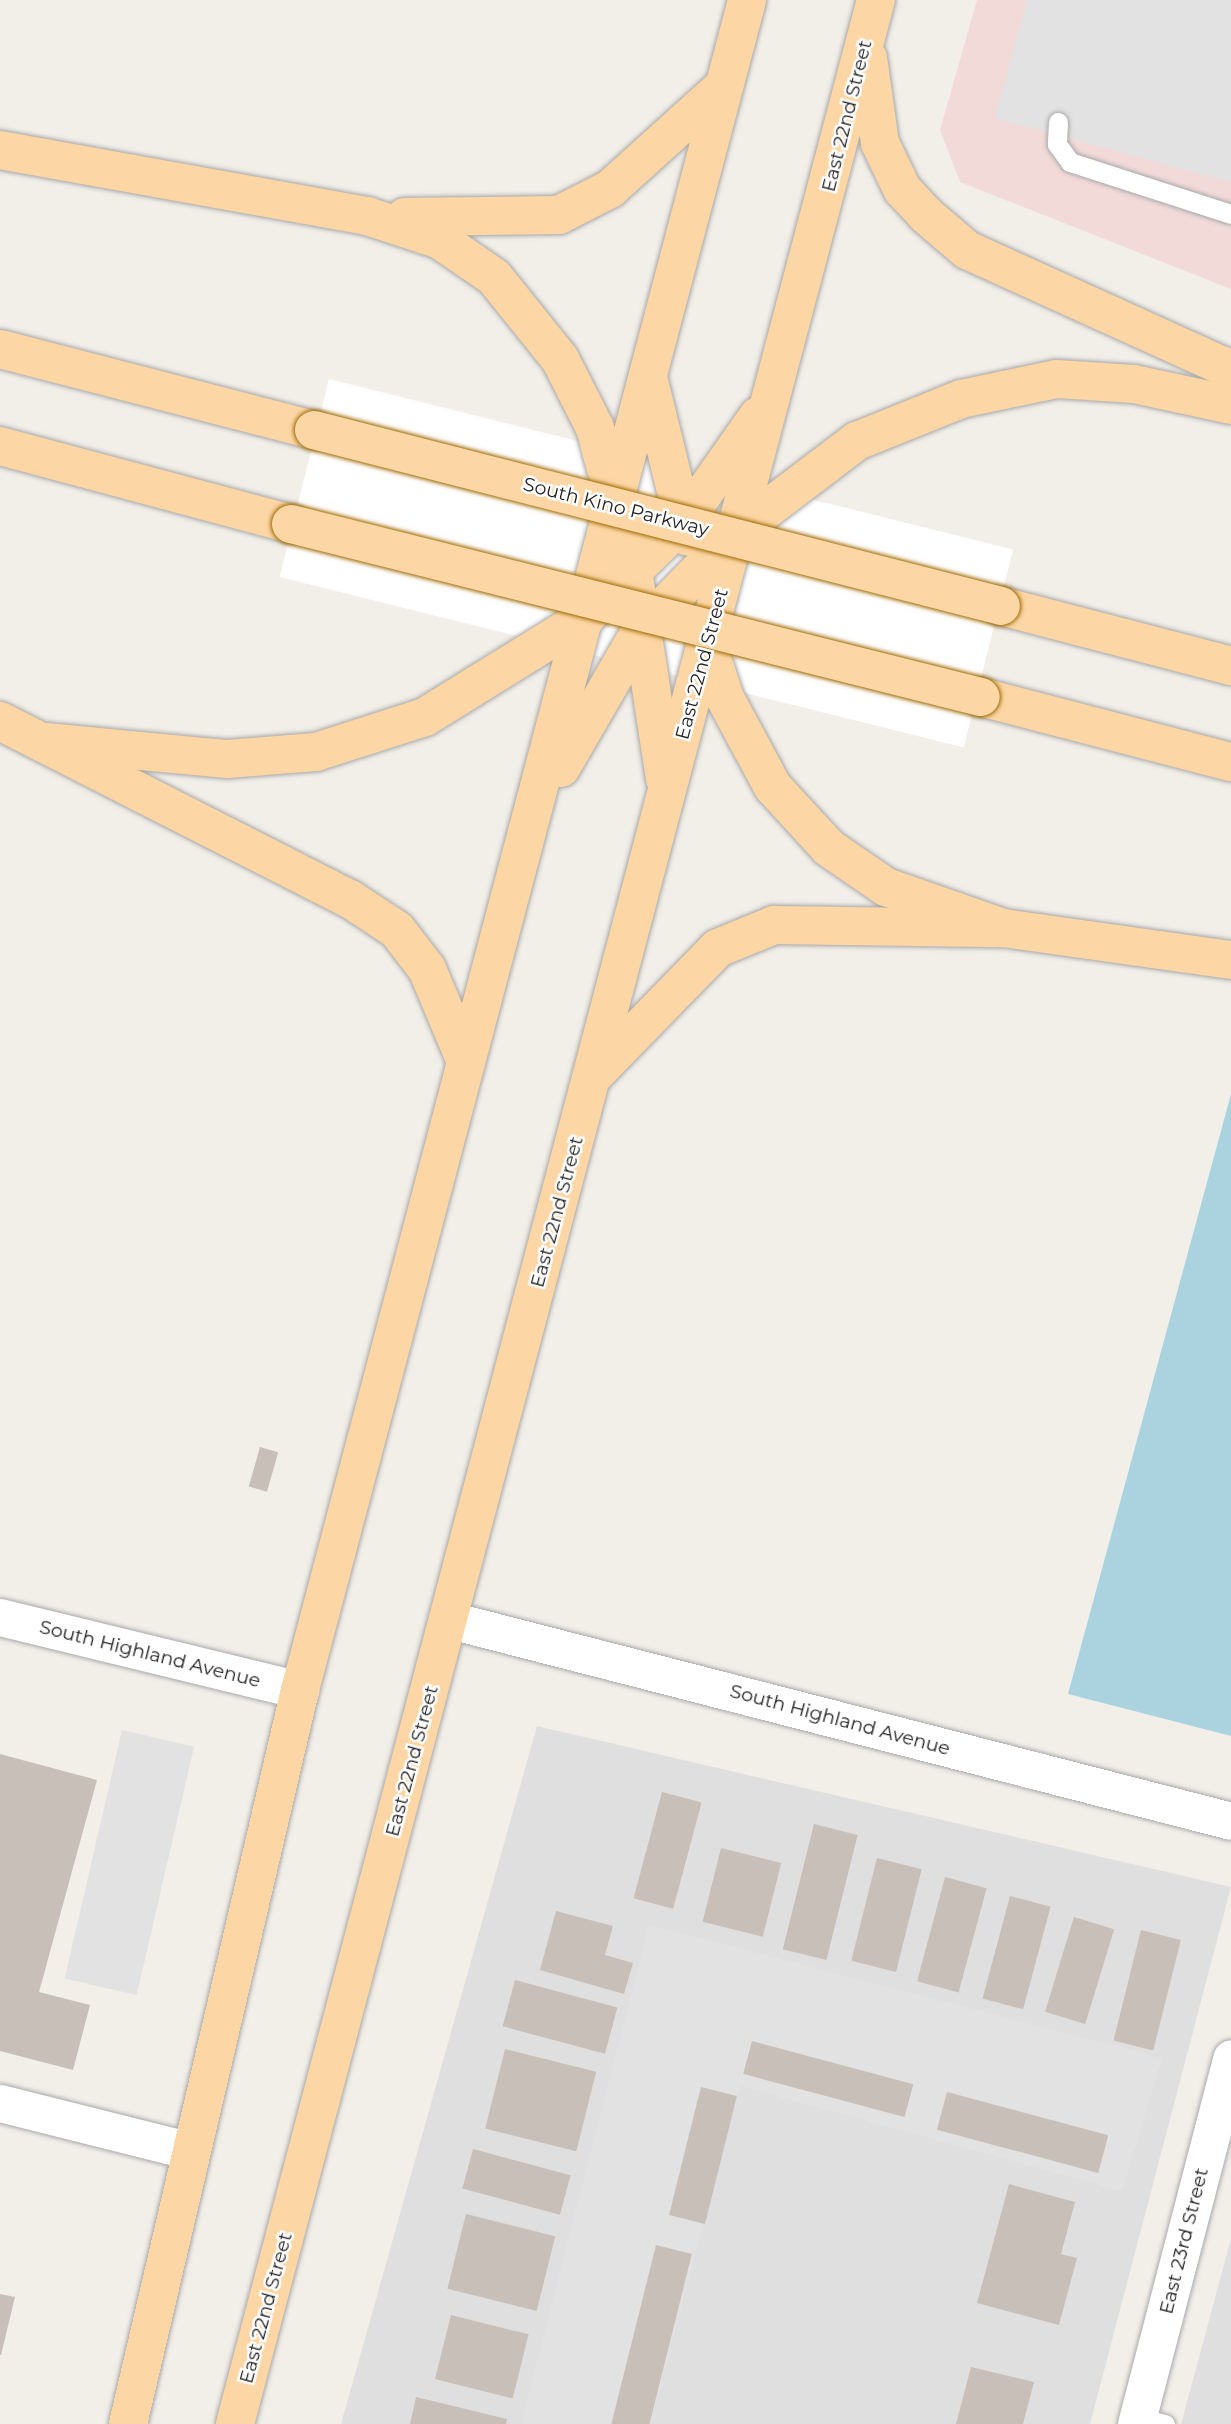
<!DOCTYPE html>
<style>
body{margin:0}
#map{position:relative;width:1231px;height:2424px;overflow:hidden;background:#f2efe9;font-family:Montserrat,sans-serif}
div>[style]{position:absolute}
.residential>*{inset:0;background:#e0dfdf}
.commercial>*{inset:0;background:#f2dad9}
.parking>*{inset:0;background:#e2e2e2;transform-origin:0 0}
.water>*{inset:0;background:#aad3df}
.pier>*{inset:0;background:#fff;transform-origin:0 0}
.building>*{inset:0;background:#c7bfb8;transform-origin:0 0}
.roads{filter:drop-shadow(0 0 2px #a9a9a9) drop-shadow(0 0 2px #a9a9a9)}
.lane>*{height:19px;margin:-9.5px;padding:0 9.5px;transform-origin:9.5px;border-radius:9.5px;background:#fff}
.street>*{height:37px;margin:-18.5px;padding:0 18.5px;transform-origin:18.5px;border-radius:18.5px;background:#fff}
.primary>*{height:38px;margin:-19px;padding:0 19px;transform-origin:19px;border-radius:19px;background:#fcd6a4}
.bridges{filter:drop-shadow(0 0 2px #a06b00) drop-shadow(0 0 2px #a06b00)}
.primary-bridge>*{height:38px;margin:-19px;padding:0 19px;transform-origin:19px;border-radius:19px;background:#fcd6a4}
span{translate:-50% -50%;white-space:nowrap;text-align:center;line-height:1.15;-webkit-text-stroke:5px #fff;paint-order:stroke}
.street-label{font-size:19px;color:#222}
</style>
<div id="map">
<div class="residential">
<div style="clip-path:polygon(537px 1726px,1231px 1887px,1090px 2424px,341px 2424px)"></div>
<div style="clip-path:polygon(1231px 2239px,1231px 2424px,1181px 2424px)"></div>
</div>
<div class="commercial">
<div style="clip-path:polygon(977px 0,1231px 0,1231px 289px,960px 182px,940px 130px)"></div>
</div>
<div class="parking">
<div style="clip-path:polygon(1027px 0,1231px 0,1231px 182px,995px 118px)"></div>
<div style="left:122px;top:1730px;width:74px;height:255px;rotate:13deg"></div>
<div style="clip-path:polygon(649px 1925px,1162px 2058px,1122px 2191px,740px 2086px,650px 2424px,521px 2424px)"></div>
</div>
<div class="water">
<div style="clip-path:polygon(1231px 1094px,1231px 1736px,1068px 1694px)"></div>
</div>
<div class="pier">
<div style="left:329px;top:379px;width:705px;height:204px;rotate:14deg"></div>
</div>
<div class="building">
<div style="left:260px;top:1447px;width:19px;height:41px;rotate:16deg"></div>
<div style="clip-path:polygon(0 1754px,97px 1780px,39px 1992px,90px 2005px,73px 2070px,0 2051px)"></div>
<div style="left:662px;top:1792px;width:41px;height:110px;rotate:15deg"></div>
<div style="left:814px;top:1824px;width:45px;height:129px;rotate:14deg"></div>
<div style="left:721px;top:1848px;width:62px;height:76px;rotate:14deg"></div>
<div style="left:877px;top:1858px;width:46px;height:106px;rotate:14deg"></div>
<div style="left:945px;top:1877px;width:43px;height:108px;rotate:15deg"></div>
<div style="left:1010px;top:1896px;width:42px;height:106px;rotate:15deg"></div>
<div style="clip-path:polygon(556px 1911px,613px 1926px,605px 1955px,633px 1963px,624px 1994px,540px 1970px)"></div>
<div style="left:1074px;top:1917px;width:42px;height:99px;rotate:17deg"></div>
<div style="left:1141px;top:1930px;width:41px;height:114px;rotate:14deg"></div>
<div style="left:515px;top:1980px;width:106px;height:48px;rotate:15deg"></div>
<div style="left:752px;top:2041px;width:167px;height:34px;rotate:15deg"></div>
<div style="left:505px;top:2049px;width:94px;height:82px;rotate:14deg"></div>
<div style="left:701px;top:2087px;width:37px;height:132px;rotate:14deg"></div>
<div style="left:947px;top:2092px;width:167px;height:39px;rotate:15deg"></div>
<div style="left:473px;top:2149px;width:101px;height:41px;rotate:15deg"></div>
<div style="clip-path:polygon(1009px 2184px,1075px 2202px,1061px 2254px,1077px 2258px,1059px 2325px,977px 2303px)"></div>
<div style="left:466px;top:2214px;width:92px;height:77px;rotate:14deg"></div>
<div style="left:656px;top:2245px;width:37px;height:185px;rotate:14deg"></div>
<div style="clip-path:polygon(0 2294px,15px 2297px,1px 2355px,0 2355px)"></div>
<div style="left:451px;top:2315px;width:80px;height:66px;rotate:14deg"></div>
<div style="clip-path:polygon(971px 2367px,1034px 2382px,1023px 2424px,956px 2424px)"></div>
<div style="clip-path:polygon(416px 2397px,507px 2419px,506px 2424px,410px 2424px)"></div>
</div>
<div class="roads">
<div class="lane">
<div style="left:1058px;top:122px;width:22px;rotate:93deg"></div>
<div style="left:1057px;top:144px;width:22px;rotate:54deg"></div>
<div style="left:1070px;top:162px;width:169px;rotate:17.9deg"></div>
<div style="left:1138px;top:2417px;width:28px;rotate:15deg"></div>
</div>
<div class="street">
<div style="left:0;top:1617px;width:309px;rotate:13.7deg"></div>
<div style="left:450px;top:1620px;width:806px;rotate:14.43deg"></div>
<div style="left:0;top:2103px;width:197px;rotate:14.1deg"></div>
<div style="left:1136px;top:2424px;width:378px;rotate:-75.4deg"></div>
</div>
<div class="primary">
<div style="left:868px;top:58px;width:86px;rotate:82deg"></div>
<div style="left:880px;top:143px;width:51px;rotate:64.4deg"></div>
<div style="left:902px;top:189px;width:35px;rotate:47deg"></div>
<div style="left:926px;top:215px;width:54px;rotate:40.5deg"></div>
<div style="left:967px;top:250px;width:290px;rotate:24.4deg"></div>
<div style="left:0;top:150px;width:373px;rotate:10.2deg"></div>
<div style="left:367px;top:216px;width:77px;rotate:18.2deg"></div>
<div style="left:440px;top:240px;width:65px;rotate:34.4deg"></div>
<div style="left:494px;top:277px;width:105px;rotate:51.2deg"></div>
<div style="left:560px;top:359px;width:77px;rotate:63.1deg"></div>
<div style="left:595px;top:428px;width:147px;rotate:75deg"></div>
<div style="left:633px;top:570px;width:211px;rotate:81.3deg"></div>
<div style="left:405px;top:217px;width:154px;rotate:-0.7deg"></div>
<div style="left:559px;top:215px;width:57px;rotate:-27deg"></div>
<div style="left:610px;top:189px;width:154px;rotate:-42.1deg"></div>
<div style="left:0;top:349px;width:324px;rotate:14.5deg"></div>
<div style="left:649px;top:381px;width:160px;rotate:76.2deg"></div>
<div style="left:0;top:446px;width:301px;rotate:15deg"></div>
<div style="left:1001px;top:606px;width:238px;rotate:14.6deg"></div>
<div style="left:707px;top:643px;width:58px;rotate:71.9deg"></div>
<div style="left:725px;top:698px;width:101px;rotate:61.7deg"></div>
<div style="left:773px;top:787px;width:83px;rotate:47.4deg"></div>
<div style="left:829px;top:848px;width:69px;rotate:34.4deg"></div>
<div style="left:886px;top:887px;width:124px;rotate:19.3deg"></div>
<div style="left:981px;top:697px;width:258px;rotate:14.6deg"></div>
<div style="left:0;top:721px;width:393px;rotate:27deg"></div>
<div style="left:350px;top:899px;width:56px;rotate:33.4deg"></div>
<div style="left:397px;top:930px;width:49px;rotate:52.4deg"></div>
<div style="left:427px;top:969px;width:101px;rotate:67.2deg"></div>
<div style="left:46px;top:742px;width:182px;rotate:5.4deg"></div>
<div style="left:227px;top:759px;width:89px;rotate:-4.5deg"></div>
<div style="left:316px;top:752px;width:114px;rotate:-17.8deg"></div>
<div style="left:425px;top:717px;width:190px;rotate:-31.8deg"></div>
<div style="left:586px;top:617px;width:139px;rotate:-44.4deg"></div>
<div style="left:685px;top:520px;width:127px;rotate:-54.9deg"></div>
<div style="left:561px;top:768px;width:160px;rotate:-59.9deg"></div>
<div style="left:641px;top:630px;width:137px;rotate:-45.6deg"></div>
<div style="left:737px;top:532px;width:151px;rotate:-37.2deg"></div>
<div style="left:857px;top:441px;width:112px;rotate:-22deg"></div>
<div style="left:961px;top:399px;width:98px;rotate:-11.8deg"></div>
<div style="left:1057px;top:379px;width:77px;rotate:3.7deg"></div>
<div style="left:1134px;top:384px;width:99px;rotate:12.2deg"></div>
<div style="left:594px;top:1075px;width:177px;rotate:-45.7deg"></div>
<div style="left:718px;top:948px;width:61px;rotate:-22.3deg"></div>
<div style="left:774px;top:925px;width:229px;rotate:0.8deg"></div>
<div style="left:1003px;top:928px;width:230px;rotate:8deg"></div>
<div style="left:128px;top:2424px;width:754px;rotate:-76.81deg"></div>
<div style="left:300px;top:1690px;width:1748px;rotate:-75.18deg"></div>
<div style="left:235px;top:2424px;width:2507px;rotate:-75.19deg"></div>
</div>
</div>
<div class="bridges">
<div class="primary-bridge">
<div style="left:314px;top:430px;width:709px;rotate:14.37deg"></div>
<div style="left:291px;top:524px;width:711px;rotate:14.08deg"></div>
</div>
</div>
<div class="street-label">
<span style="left:847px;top:116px;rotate:-76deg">East 22nd Street</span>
<span style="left:616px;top:507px;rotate:14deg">South Kino Parkway</span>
<span style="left:702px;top:664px;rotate:-75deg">East 22nd Street</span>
<span style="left:557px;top:1212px;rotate:-75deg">East 22nd Street</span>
<span style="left:150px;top:1654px;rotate:14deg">South Highland Avenue</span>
<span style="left:840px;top:1720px;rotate:15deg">South Highland Avenue</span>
<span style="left:412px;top:1761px;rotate:-75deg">East 22nd Street</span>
<span style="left:1184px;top:2241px;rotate:-76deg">East 23rd Street</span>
<span style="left:266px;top:2308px;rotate:-75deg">East 22nd Street</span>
</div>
</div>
